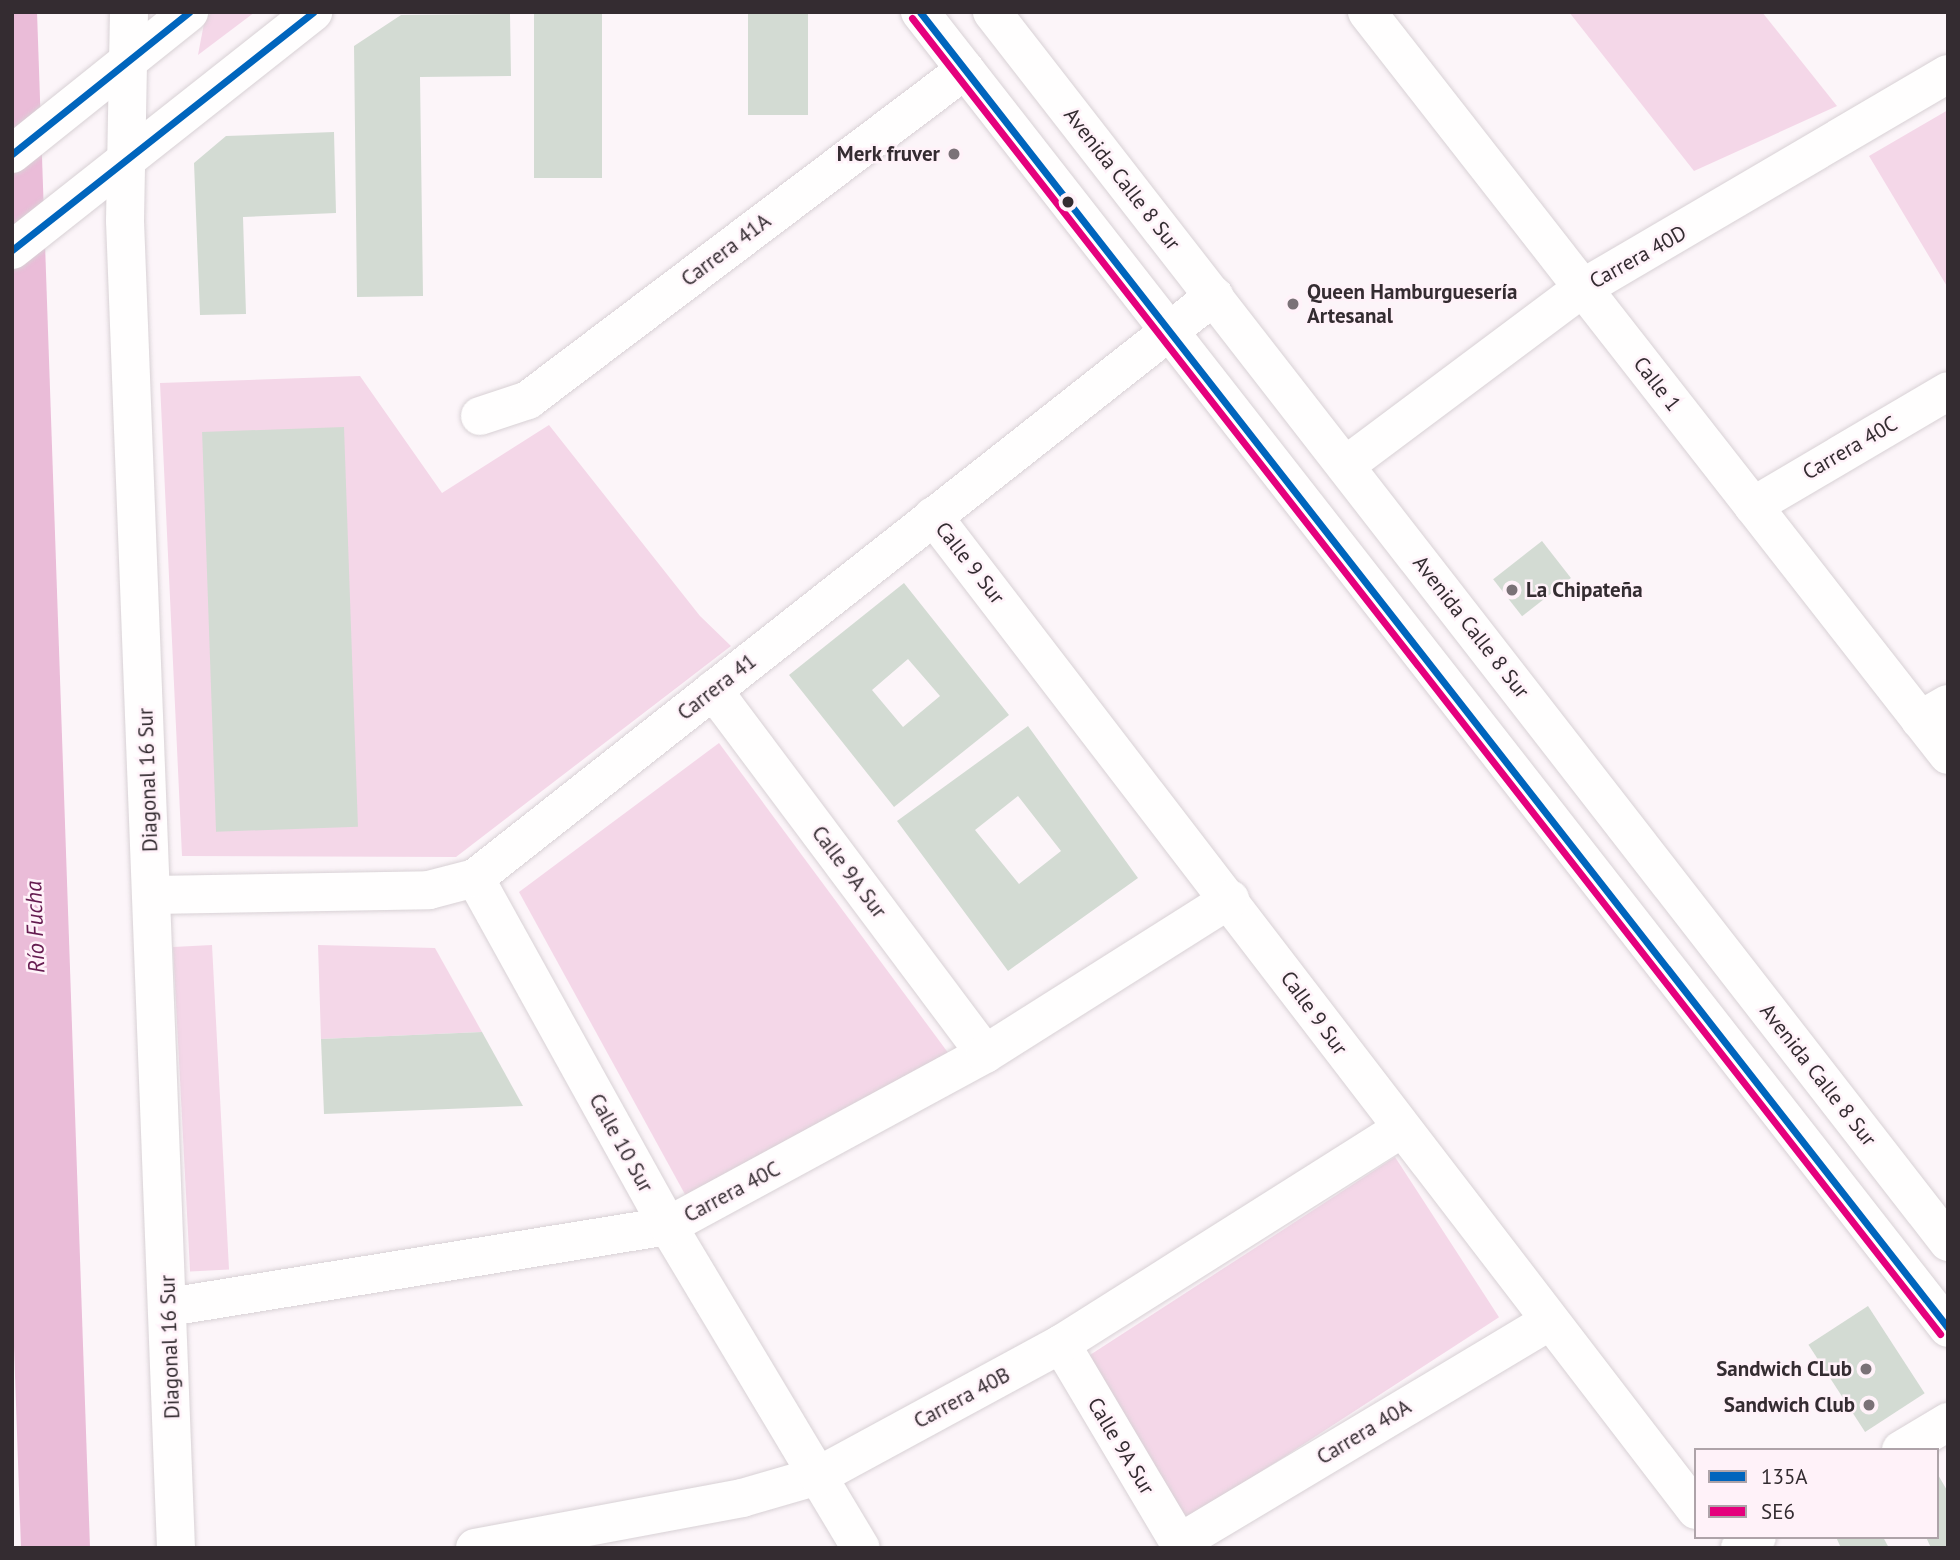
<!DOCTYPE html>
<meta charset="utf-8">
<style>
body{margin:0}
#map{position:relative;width:1960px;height:1560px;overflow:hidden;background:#fcf5f9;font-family:"PT Sans",sans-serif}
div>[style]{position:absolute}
.green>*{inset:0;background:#f4d7e8;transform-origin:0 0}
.water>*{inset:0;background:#eabcd8}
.building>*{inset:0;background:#d3dbd3;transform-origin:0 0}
.roads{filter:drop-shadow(0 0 2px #d8d1d5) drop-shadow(0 0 2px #d8d1d5)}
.minor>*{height:38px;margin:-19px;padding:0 19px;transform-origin:19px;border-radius:19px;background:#fffefe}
.major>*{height:38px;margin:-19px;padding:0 19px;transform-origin:19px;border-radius:19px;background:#fffefe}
.bus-1>*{height:7px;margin:-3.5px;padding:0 3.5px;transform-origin:3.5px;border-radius:3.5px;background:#0065bd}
.bus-2>*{height:7px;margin:-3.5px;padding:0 3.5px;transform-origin:3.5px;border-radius:3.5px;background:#e5007d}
.dots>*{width:19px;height:19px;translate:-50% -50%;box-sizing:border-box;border:4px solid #fff2f9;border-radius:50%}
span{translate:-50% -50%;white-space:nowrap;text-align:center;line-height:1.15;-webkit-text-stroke:5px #fff2f9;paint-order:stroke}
.poi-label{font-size:21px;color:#342c31;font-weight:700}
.right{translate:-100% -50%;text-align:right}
.left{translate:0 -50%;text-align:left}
.street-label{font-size:21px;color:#342c31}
.water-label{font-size:23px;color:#651c50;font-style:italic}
.frame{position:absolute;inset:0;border:14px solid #342c31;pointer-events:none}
.legend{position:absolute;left:1694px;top:1448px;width:245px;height:91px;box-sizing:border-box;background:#fff2f9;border:2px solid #aea3a9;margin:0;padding:9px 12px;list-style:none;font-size:21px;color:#342c31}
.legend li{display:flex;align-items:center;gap:14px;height:35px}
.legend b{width:35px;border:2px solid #aea3a9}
</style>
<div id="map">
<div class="green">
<div style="clip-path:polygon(213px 12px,255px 12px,198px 55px,205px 18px)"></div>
<div style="clip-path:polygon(1569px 12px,1762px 12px,1837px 106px,1694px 171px)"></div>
<div style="clip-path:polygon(1948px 110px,1948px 288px,1869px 156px)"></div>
<div style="clip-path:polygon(360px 376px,442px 493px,549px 425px,700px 616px,731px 646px,456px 857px,182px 856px,160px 383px)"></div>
<div style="clip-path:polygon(719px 743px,949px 1054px,687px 1198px,519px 892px)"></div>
<div style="left:212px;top:945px;width:325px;height:39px;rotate:87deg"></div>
<div style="clip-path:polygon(318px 945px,435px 948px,482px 1032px,321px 1039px)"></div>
<div style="left:1395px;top:1157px;width:191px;height:372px;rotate:57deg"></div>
</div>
<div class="water">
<div style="clip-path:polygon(12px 12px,37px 12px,90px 1548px,21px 1548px,12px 1289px)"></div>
</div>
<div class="building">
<div style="left:534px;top:12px;width:68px;height:166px"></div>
<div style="left:748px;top:12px;width:60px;height:103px"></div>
<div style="clip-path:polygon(510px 14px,511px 76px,420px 77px,423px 296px,357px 297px,354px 46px,401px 15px)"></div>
<div style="clip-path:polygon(334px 132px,336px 213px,243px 217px,246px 314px,200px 315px,194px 163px,226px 136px)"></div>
<div style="left:344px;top:427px;width:400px;height:142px;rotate:88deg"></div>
<div style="left:1542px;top:541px;width:47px;height:62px;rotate:52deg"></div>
<div style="clip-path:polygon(evenodd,904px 583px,1009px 715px,894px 807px,789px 675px,904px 583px,908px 659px,940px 696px,903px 727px,872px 690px,908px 659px)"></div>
<div style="clip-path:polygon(evenodd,1028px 726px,1138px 878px,1008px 971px,897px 821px,1028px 726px,1018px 796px,1061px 851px,1019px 884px,975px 830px,1018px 796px)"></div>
<div style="clip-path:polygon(482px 1032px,523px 1106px,324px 1114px,321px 1039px)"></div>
<div style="left:1868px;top:1306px;width:104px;height:71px;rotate:57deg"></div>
<div style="clip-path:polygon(1937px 1473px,1948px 1492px,1948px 1548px,1931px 1548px,1926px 1537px,1937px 1537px)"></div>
<div style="clip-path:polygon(1836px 1537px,1883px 1537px,1889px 1548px,1841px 1548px)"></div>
</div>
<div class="roads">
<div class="minor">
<div style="left:129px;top:12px;width:209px;rotate:91.1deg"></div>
<div style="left:125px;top:221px;width:1328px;rotate:87.8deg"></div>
<div style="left:1367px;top:12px;width:943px;rotate:51.98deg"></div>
<div style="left:480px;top:416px;width:51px;rotate:-18.4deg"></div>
<div style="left:528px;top:400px;width:548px;rotate:-37.06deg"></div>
<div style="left:1346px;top:465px;width:296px;rotate:-36.8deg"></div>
<div style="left:1583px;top:288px;width:423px;rotate:-30.4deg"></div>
<div style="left:1753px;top:506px;width:226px;rotate:-30.5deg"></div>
<div style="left:933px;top:516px;width:1253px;rotate:52.49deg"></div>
<div style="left:713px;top:690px;width:454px;rotate:53.2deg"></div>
<div style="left:1920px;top:720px;width:32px;rotate:-30deg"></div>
<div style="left:475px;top:878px;width:398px;rotate:61deg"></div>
<div style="left:668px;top:1226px;width:375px;rotate:59.1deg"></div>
<div style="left:153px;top:895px;width:276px;rotate:-1deg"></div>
<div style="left:429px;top:890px;width:48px;rotate:-14.6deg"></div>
<div style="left:475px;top:878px;width:941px;rotate:-38.22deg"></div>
<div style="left:169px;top:1307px;width:506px;rotate:-9.22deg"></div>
<div style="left:668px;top:1226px;width:361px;rotate:-28.5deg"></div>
<div style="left:985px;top:1054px;width:290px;rotate:-32.3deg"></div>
<div style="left:1061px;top:1344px;width:237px;rotate:59.3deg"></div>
<div style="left:1901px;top:1450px;width:55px;rotate:-30.8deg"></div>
<div style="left:1179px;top:1543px;width:432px;rotate:-30.9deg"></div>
<div style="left:475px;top:1548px;width:272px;rotate:-10.6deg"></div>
<div style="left:742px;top:1498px;width:79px;rotate:-16.1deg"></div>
<div style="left:818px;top:1476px;width:277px;rotate:-28.5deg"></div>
<div style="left:1061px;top:1344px;width:401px;rotate:-32.3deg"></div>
<div style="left:1740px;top:1548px;width:20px;rotate:-33deg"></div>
</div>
<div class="major">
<div style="left:920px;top:12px;width:1670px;rotate:52deg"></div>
<div style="left:992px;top:12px;width:1558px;rotate:52.14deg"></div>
<div style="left:12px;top:154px;width:227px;rotate:-38.7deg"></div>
<div style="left:12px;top:250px;width:384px;rotate:-38.3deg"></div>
</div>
</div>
<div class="bus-1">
<div style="left:920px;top:12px;width:1670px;rotate:52deg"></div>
<div style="left:12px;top:154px;width:227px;rotate:-38.7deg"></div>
<div style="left:12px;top:250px;width:384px;rotate:-38.3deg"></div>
</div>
<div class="bus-2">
<div style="left:912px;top:18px;width:1670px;rotate:52deg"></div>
</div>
<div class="dots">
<div style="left:954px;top:154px;background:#7a7277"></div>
<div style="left:1068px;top:202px;background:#342c31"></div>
<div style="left:1293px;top:304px;background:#7a7277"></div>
<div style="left:1512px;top:590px;background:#7a7277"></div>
<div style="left:1866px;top:1369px;background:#7a7277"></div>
<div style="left:1869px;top:1405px;background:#7a7277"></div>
</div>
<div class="poi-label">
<span class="right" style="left:940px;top:154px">Merk fruver</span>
<span class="left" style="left:1307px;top:304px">Queen Hamburguesería<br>Artesanal</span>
<span class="left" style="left:1526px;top:590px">La Chipateña</span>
<span class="right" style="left:1852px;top:1369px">Sandwich CLub</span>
<span class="right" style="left:1855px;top:1405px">Sandwich Club</span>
</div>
<div class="street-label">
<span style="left:1122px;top:179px;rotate:52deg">Avenida Calle 8 Sur</span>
<span style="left:726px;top:250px;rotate:-37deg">Carrera 41A</span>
<span style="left:1638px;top:257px;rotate:-29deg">Carrera 40D</span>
<span style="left:1657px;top:384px;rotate:52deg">Calle 1</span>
<span style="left:1850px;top:448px;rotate:-30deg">Carrera 40C</span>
<span style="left:970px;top:563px;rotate:52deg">Calle 9 Sur</span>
<span style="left:1471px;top:627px;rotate:52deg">Avenida Calle 8 Sur</span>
<span style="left:717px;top:687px;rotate:-38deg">Carrera 41</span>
<span style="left:148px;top:780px;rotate:-92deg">Diagonal 16 Sur</span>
<span style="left:849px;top:872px;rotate:53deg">Calle 9A Sur</span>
<span style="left:1314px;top:1013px;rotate:54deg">Calle 9 Sur</span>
<span style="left:1818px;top:1075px;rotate:52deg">Avenida Calle 8 Sur</span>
<span style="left:621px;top:1143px;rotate:61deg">Calle 10 Sur</span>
<span style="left:732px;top:1192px;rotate:-28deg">Carrera 40C</span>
<span style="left:170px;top:1347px;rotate:-92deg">Diagonal 16 Sur</span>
<span style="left:962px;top:1398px;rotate:-28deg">Carrera 40B</span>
<span style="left:1364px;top:1432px;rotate:-31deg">Carrera 40A</span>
<span style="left:1121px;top:1446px;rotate:59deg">Calle 9A Sur</span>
</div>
<div class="water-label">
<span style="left:35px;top:927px;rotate:-92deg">Río Fucha</span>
</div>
<div class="frame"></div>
<ul class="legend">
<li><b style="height:9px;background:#0065bd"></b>135A</li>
<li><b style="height:9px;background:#e5007d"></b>SE6</li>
</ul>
</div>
